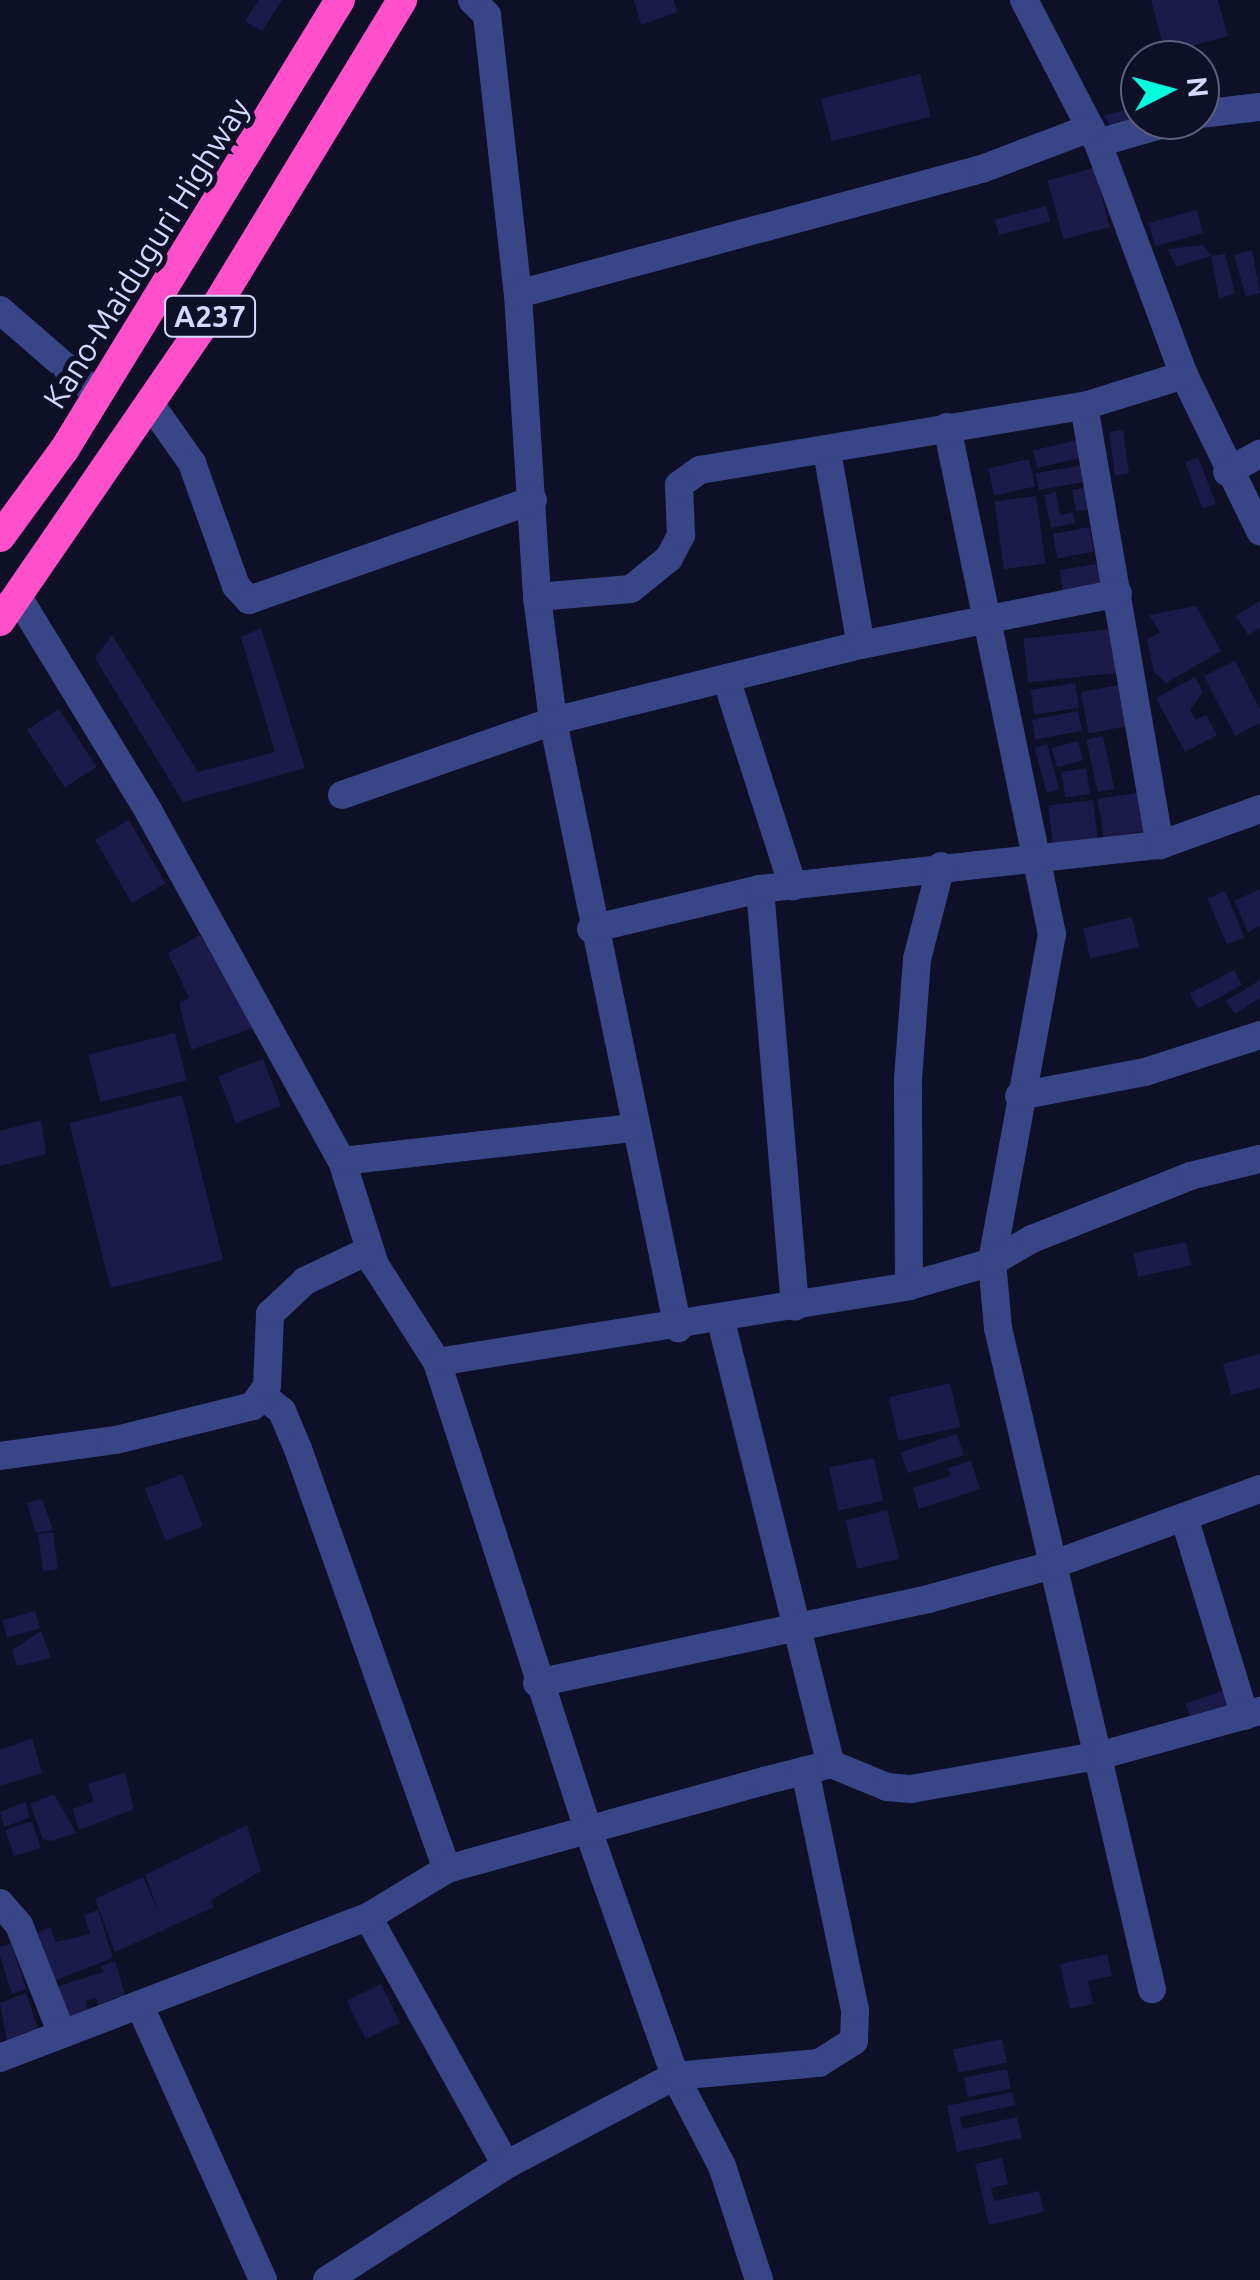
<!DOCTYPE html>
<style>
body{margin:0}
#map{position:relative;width:1260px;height:2280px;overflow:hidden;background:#0e1027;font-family:Ubuntu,sans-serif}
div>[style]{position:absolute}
.building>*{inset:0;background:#1a1b48;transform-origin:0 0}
.minor>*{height:28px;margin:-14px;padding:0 14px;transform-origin:14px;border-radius:14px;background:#384687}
.highway>*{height:30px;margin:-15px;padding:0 15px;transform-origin:15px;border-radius:15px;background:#ff4fcb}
span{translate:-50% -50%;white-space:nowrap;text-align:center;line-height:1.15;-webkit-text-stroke:10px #0e1027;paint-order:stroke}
.shield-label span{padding:2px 8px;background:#0e1027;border:2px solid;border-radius:8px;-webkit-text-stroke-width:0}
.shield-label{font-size:30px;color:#d4d9ff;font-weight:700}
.street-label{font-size:32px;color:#d4d9ff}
.north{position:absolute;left:1120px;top:40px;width:100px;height:100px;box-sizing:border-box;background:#0e1027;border:2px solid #5d607d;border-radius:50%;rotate:84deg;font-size:28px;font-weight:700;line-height:40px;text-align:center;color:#d4d9ff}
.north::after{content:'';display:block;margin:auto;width:35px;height:45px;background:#00ffdf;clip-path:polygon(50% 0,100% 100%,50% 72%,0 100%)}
</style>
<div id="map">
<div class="building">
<div style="clip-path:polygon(259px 0,282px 0,262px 31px,245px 21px)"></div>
<div style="clip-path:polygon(634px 0,674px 0,677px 12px,641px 25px)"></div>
<div style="clip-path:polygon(1151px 0,1218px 0,1228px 36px,1165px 53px)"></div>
<div style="left:920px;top:74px;width:44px;height:102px;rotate:76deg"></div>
<div style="clip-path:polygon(1140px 105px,1140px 122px,1113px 131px,1104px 116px)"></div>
<div style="left:1094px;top:168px;width:61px;height:48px;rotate:75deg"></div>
<div style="left:1046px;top:206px;width:16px;height:53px;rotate:75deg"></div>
<div style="left:1197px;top:210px;width:24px;height:50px;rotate:75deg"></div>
<div style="clip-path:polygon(1203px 245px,1211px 256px,1176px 267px,1168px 249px)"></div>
<div style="clip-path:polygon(1252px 250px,1260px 293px,1246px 297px,1234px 255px)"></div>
<div style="clip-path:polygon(1225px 254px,1235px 294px,1219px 298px,1211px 256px)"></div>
<div style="left:1123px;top:430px;width:44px;height:14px;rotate:82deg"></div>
<div style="left:1078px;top:440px;width:18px;height:46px;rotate:77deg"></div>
<div style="left:1198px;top:457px;width:50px;height:14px;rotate:69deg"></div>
<div style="left:1029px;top:459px;width:28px;height:42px;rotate:77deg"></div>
<div style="left:1083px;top:465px;width:17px;height:48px;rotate:80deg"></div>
<div style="left:1088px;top:487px;width:22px;height:16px;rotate:80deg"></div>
<div style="clip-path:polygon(1056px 492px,1060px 515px,1073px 512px,1075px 523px,1051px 528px,1044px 495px)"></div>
<div style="left:1036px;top:496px;width:68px;height:42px;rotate:82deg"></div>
<div style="left:1089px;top:527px;width:25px;height:37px;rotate:79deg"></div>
<div style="left:1104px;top:563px;width:25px;height:45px;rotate:81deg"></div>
<div style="clip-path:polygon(1260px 601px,1260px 628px,1248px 635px,1236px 616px)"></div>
<div style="clip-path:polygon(1196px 606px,1221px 651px,1166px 683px,1154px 672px,1147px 640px,1160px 632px,1149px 615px)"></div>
<div style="clip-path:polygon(261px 628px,305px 768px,183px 802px,95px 658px,112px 635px,198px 772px,275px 752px,241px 637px)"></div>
<div style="left:1114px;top:629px;width:44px;height:91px;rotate:84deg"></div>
<div style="clip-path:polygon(1235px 661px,1260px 709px,1260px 723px,1235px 736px,1204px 676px)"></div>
<div style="clip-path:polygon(1195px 677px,1203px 692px,1190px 710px,1196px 720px,1206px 715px,1217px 735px,1185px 752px,1156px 698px)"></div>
<div style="left:1075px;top:683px;width:25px;height:45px;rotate:81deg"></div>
<div style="left:1123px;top:684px;width:42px;height:43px;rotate:79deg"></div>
<div style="left:59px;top:709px;width:69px;height:38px;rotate:57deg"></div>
<div style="left:1078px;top:711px;width:20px;height:47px;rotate:79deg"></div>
<div style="left:1103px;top:736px;width:54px;height:17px;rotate:78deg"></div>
<div style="left:1078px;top:741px;width:20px;height:27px;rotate:75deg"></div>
<div style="left:1047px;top:744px;width:47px;height:13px;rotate:75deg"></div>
<div style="left:1086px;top:768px;width:26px;height:25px;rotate:81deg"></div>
<div style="left:1142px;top:792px;width:39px;height:45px;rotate:81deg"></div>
<div style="left:1093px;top:800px;width:41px;height:45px;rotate:83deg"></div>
<div style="left:129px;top:820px;width:73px;height:39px;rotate:60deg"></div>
<div style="clip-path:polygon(1260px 889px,1260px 926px,1248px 932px,1234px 901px)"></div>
<div style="left:1225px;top:891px;width:50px;height:19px;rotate:67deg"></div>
<div style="left:1132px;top:917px;width:31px;height:50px;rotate:77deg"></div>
<div style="clip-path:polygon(200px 935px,253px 1028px,191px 1050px,179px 1003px,189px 998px,168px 953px)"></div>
<div style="left:1234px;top:970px;width:17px;height:50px;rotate:62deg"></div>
<div style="clip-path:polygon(1260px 980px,1260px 998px,1235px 1014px,1226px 1001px)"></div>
<div style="left:175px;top:1033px;width:49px;height:89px;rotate:76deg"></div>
<div style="left:263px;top:1059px;width:50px;height:48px;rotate:69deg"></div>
<div style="left:182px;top:1095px;width:170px;height:116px;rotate:76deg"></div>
<div style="clip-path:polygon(41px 1120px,46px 1154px,0 1166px,0 1131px)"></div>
<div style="left:1186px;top:1242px;width:24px;height:54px;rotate:78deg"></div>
<div style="clip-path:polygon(1260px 1354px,1260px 1388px,1231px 1395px,1223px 1364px)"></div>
<div style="left:950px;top:1383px;width:45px;height:63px;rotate:77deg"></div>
<div style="left:957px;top:1434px;width:22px;height:59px;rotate:72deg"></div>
<div style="left:874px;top:1458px;width:44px;height:46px;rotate:78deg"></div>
<div style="clip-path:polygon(971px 1461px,980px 1489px,919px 1509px,913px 1488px,950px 1476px,948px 1468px)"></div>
<div style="left:182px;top:1474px;width:56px;height:40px;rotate:68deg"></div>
<div style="clip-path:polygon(42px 1499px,53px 1530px,36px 1533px,27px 1503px)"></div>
<div style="left:887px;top:1510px;width:50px;height:43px;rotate:76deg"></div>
<div style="left:53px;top:1532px;width:37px;height:15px;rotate:82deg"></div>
<div style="left:35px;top:1611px;width:18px;height:34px;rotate:74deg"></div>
<div style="clip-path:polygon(41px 1631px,51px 1658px,17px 1666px,12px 1650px)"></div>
<div style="left:1231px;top:1688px;width:28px;height:48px;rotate:71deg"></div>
<div style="clip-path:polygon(32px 1738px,42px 1773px,0 1786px,0 1750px)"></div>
<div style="clip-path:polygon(125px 1773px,134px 1809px,79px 1830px,73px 1809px,94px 1801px,88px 1784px)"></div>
<div style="clip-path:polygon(54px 1794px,76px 1833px,51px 1841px,43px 1839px,30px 1804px)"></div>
<div style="clip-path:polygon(26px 1802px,29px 1818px,4px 1827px,0 1812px)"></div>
<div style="left:32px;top:1821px;width:28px;height:28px;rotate:72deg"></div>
<div style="clip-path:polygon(247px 1825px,261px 1871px,211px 1900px,214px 1907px,115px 1952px,95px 1899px,143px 1877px,161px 1918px,145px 1875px)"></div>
<div style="clip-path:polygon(98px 1910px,113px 1958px,51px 1982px,36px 1933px,50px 1927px,56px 1942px,90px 1934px,84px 1915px)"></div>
<div style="clip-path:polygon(11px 1943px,26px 1989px,12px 1994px,0 1956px,0 1947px)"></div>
<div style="clip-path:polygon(1107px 1954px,1112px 1976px,1088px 1981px,1093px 2004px,1070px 2009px,1060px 1964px)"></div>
<div style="clip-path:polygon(115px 1961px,129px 2008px,121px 2010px,117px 1997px,99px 2005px,95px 1998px,86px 2001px,88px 2014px,65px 2022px,55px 1987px,104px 1972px,101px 1966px)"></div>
<div style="left:381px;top:1984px;width:43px;height:38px;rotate:64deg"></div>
<div style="clip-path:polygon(26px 1993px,42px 2040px,9px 2053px,0 2003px)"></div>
<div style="left:1002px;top:2039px;width:24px;height:50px;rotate:78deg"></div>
<div style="left:1007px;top:2069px;width:20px;height:44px;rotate:79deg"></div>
<div style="clip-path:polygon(1012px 2092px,1015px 2105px,960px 2117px,962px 2129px,1017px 2117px,1022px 2138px,957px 2152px,947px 2106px)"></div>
<div style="clip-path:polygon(1002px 2158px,1008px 2184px,991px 2188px,994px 2201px,1039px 2191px,1044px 2212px,989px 2225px,975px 2164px)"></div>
</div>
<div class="minor">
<div style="left:472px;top:0;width:21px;rotate:45deg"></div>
<div style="left:487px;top:15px;width:281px;rotate:83.7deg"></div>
<div style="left:518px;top:294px;width:304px;rotate:86.4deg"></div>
<div style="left:537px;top:597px;width:125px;rotate:82.6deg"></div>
<div style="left:553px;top:721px;width:620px;rotate:78.36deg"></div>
<div style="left:1024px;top:0;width:161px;rotate:62.6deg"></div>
<div style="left:1098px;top:143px;width:247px;rotate:69.7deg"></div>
<div style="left:1184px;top:375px;width:174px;rotate:64deg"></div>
<div style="left:1200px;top:114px;width:60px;rotate:-6.7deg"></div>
<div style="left:1098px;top:143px;width:83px;rotate:-16deg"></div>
<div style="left:518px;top:294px;width:481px;rotate:-15.1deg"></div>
<div style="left:982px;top:169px;width:116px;rotate:-20.8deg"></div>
<div style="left:0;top:310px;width:130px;rotate:40.9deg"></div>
<div style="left:149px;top:402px;width:75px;rotate:54.8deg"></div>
<div style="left:192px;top:463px;width:131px;rotate:70.3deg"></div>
<div style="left:236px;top:586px;width:19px;rotate:47deg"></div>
<div style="left:249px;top:600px;width:301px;rotate:-19.4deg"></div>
<div style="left:1084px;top:406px;width:446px;rotate:80.2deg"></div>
<div style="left:947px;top:427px;width:518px;rotate:78.3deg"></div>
<div style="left:1052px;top:934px;width:333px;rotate:100.4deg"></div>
<div style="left:992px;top:1262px;width:66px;rotate:84.8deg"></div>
<div style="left:998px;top:1328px;width:679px;rotate:76.89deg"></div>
<div style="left:827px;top:451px;width:197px;rotate:80.1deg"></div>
<div style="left:1227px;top:472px;width:38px;rotate:-29deg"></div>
<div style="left:18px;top:597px;width:252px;rotate:58.6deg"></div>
<div style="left:149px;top:812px;width:399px;rotate:61.1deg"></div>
<div style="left:342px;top:1161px;width:109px;rotate:72.4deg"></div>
<div style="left:375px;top:1265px;width:115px;rotate:57.4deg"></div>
<div style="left:437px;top:1362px;width:492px;rotate:72.1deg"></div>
<div style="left:588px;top:1830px;width:261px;rotate:70.5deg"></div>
<div style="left:675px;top:2076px;width:102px;rotate:62.4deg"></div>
<div style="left:722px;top:2166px;width:120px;rotate:72deg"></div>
<div style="left:537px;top:597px;width:94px;rotate:-4.9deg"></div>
<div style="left:631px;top:589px;width:49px;rotate:-39.2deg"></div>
<div style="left:669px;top:558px;width:26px;rotate:-62deg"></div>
<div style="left:681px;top:535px;width:50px;rotate:-92.3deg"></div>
<div style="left:679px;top:485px;width:26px;rotate:-36deg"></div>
<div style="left:700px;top:470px;width:389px;rotate:-9.5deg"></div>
<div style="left:1084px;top:406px;width:105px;rotate:-17.2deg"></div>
<div style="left:726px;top:678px;width:219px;rotate:72.2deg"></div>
<div style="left:342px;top:795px;width:224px;rotate:-19.3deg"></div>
<div style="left:553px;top:721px;width:317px;rotate:-13.9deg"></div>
<div style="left:861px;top:645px;width:262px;rotate:-11.4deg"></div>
<div style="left:760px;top:889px;width:419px;rotate:85.2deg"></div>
<div style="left:591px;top:929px;width:174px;rotate:-13.3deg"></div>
<div style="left:760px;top:889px;width:402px;rotate:-6.3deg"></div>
<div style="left:1160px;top:845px;width:106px;rotate:-19.8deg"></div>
<div style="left:1019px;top:1096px;width:128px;rotate:-10.8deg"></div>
<div style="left:1145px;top:1072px;width:121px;rotate:-17.8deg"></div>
<div style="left:342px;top:1161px;width:293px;rotate:-6.5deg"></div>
<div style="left:909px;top:1286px;width:207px;rotate:-90.3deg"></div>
<div style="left:908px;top:1079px;width:120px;rotate:-85.7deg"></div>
<div style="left:917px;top:959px;width:96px;rotate:-75.5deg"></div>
<div style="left:721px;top:1321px;width:456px;rotate:76.1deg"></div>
<div style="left:437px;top:1362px;width:478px;rotate:-9.1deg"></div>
<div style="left:909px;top:1286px;width:86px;rotate:-16.1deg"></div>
<div style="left:992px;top:1262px;width:46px;rotate:-29.9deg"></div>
<div style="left:1032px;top:1239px;width:170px;rotate:-21.7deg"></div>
<div style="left:1190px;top:1176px;width:72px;rotate:-13.7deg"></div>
<div style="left:262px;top:1395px;width:26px;rotate:39deg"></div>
<div style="left:282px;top:1411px;width:41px;rotate:67.2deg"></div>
<div style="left:298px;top:1449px;width:446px;rotate:70.5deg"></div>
<div style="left:0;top:1456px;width:117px;rotate:-7.9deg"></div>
<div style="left:116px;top:1440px;width:141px;rotate:-13.9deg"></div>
<div style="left:253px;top:1406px;width:24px;rotate:-55deg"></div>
<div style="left:267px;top:1386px;width:72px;rotate:-87.6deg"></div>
<div style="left:270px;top:1314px;width:48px;rotate:-43.3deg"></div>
<div style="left:305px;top:1281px;width:72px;rotate:-25.5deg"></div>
<div style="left:1184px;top:1517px;width:208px;rotate:73deg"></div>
<div style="left:537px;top:1683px;width:400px;rotate:-12.1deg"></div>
<div style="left:928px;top:1599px;width:129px;rotate:-15.3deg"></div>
<div style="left:1052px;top:1565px;width:221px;rotate:-20.1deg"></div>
<div style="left:0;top:1903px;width:29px;rotate:49deg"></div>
<div style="left:19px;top:1925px;width:117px;rotate:68.5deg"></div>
<div style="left:368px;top:1917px;width:284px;rotate:60.9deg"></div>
<div style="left:140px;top:2006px;width:300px;rotate:65.8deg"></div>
<div style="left:0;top:2058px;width:394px;rotate:-21deg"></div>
<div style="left:368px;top:1917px;width:92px;rotate:-31.3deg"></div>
<div style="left:447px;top:1869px;width:329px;rotate:-15.5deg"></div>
<div style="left:764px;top:1781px;width:69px;rotate:-14.2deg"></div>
<div style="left:831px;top:1764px;width:61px;rotate:22.3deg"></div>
<div style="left:887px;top:1787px;width:24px;rotate:5deg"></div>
<div style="left:911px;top:1789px;width:194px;rotate:-10.1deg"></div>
<div style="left:1102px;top:1755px;width:164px;rotate:-15.6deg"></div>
<div style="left:327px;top:2280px;width:213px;rotate:-32.7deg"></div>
<div style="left:506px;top:2165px;width:191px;rotate:-27.8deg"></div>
<div style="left:675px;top:2076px;width:145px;rotate:-5.2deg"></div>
<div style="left:819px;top:2063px;width:41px;rotate:-32.2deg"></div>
<div style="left:854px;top:2041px;width:31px;rotate:-88deg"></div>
<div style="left:855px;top:2010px;width:245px;rotate:-101.8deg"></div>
</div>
<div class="highway">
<div style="left:0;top:537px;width:108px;rotate:-53.7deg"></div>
<div style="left:64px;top:450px;width:528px;rotate:-58.48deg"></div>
<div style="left:0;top:621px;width:370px;rotate:-55.5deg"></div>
<div style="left:210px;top:316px;width:370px;rotate:-58.7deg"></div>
</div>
<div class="shield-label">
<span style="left:210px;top:316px">A237</span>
</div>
<div class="street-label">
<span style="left:146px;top:253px;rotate:-58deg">Kano-Maiduguri Highway</span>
</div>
<div class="north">N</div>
</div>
